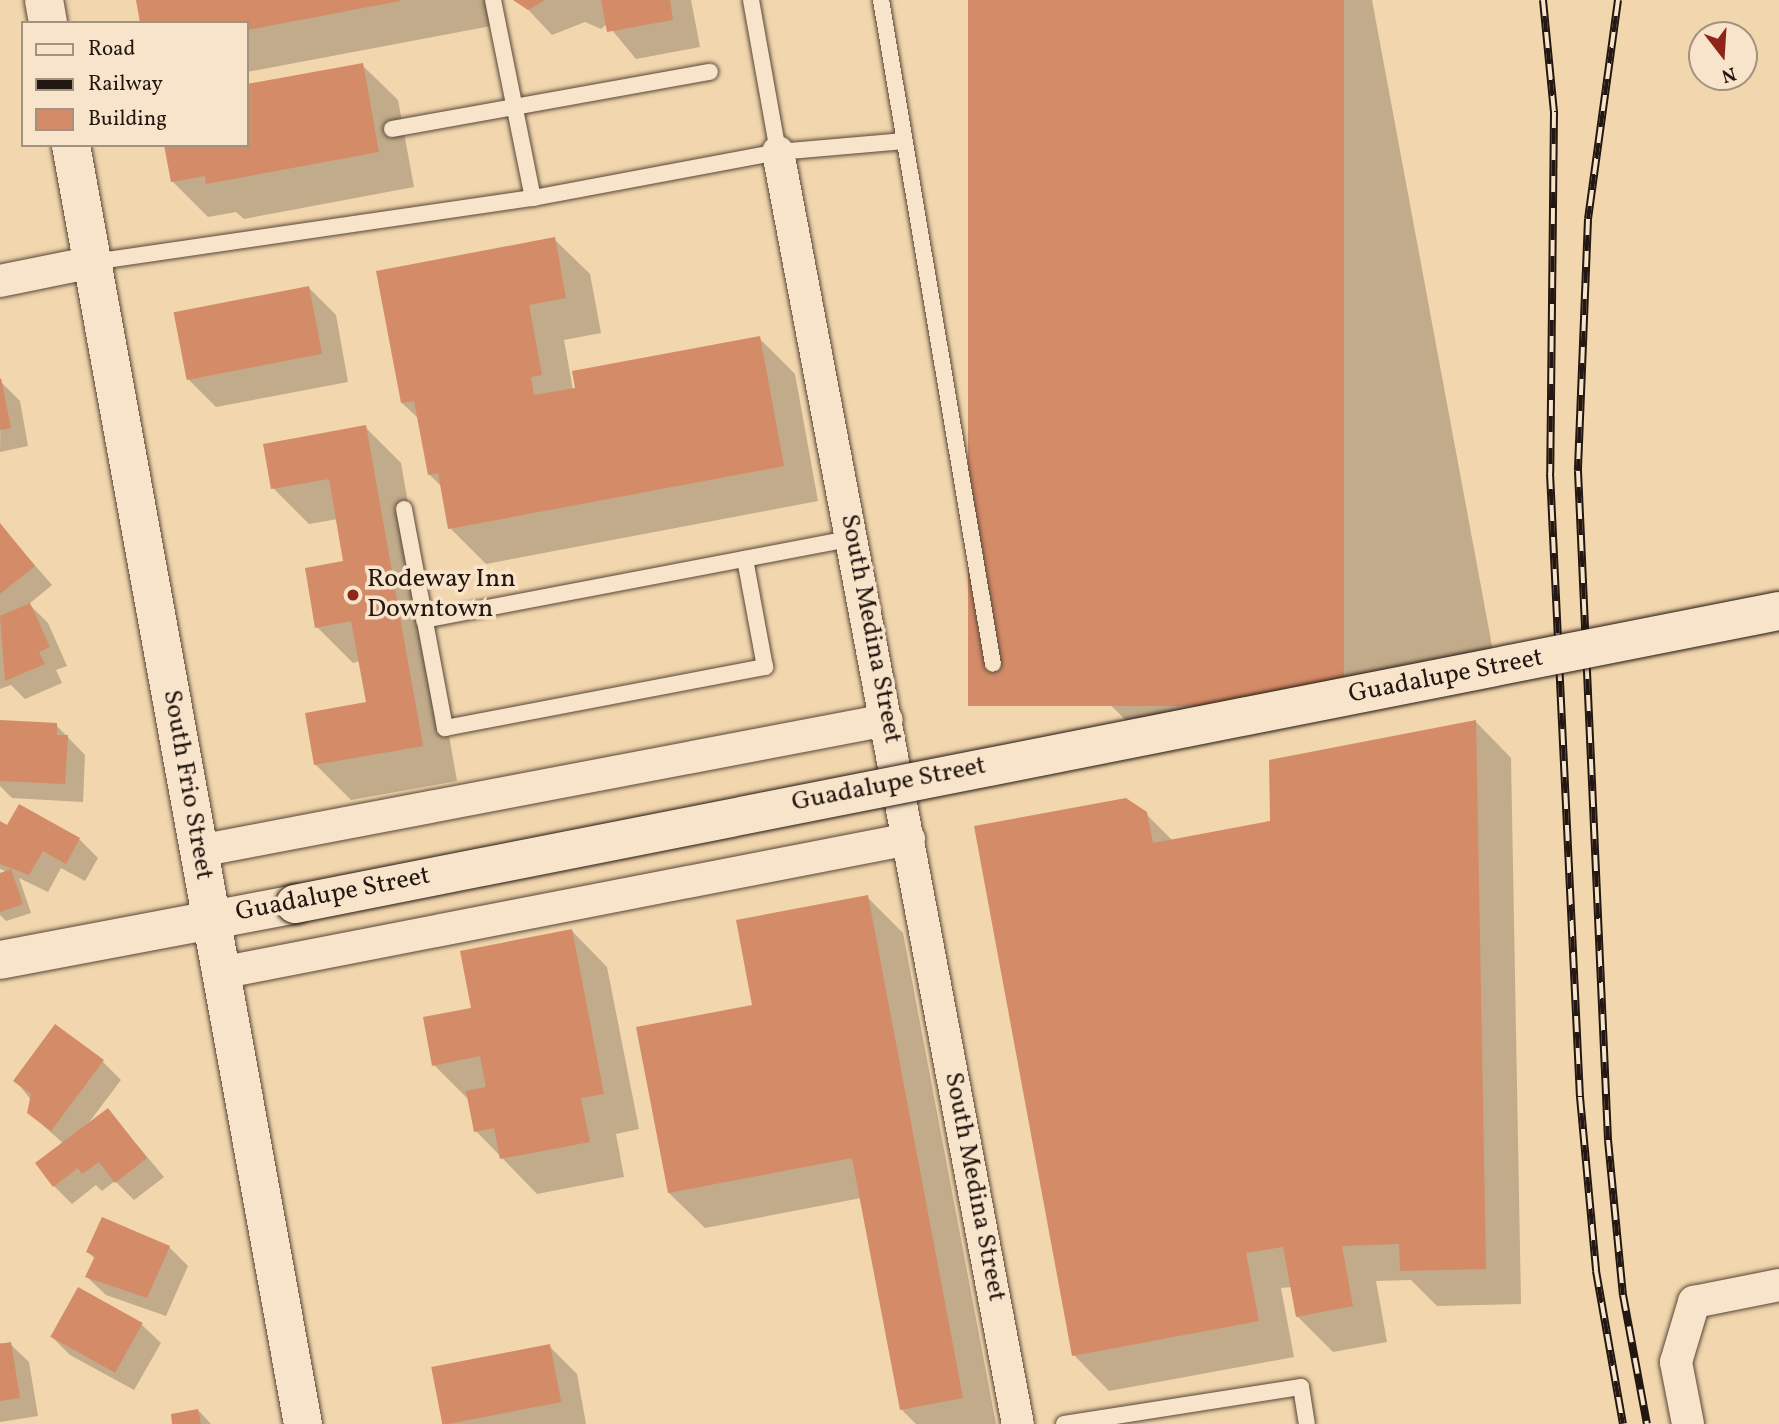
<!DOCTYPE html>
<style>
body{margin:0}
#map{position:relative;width:1779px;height:1424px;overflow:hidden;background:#f2d6ad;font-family:Vollkorn,serif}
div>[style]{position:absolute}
.shadow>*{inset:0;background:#0003}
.building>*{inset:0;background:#d48b68;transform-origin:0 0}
.roads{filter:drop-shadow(0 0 2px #574738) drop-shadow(0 0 2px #574738)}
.service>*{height:16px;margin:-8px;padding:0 8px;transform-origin:8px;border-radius:8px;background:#f7e4ca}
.minor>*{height:32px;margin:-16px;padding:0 16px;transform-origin:16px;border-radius:16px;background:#f7e4ca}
.secondary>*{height:38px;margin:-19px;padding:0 19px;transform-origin:19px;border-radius:19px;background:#f7e4ca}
.rail>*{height:8px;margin-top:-4px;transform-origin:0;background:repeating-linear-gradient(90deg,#f7e4ca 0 16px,#231711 0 32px);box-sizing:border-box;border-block:2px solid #231711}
.bridges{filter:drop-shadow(0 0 2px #231711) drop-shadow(0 0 2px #231711)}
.secondary-bridge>*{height:38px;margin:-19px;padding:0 19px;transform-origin:19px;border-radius:19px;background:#f7e4ca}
.dots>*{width:19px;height:19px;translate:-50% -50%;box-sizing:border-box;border:4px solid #f7e4ca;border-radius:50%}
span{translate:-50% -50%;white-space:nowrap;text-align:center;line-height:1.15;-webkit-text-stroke:7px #f7e4ca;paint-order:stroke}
.poi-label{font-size:26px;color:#231711}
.left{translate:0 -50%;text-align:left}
.street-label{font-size:26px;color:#231711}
.legend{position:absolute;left:21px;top:21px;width:228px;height:126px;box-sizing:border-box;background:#f7e4ca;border:2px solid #a29280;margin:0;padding:9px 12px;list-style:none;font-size:21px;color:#231711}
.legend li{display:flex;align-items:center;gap:14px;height:35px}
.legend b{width:35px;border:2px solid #a29280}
.north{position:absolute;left:1688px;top:21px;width:70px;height:70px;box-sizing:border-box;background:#f7e4ca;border:2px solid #a29280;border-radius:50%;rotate:163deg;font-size:19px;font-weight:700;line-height:28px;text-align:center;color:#231711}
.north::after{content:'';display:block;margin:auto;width:24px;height:32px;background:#8f2418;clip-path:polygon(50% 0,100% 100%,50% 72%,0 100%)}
</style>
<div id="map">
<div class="shadow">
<div style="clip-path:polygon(138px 0,487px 0,491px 26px,247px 72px,247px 23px)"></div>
<div style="clip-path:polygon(519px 0,691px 0,700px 47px,636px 59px,607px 24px,601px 29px,585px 22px,552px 35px)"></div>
<div style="clip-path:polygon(970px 0,1372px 0,1495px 662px,1135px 729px,1099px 694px)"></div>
<div style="clip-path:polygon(362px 65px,398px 100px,414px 187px,244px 219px,236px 212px,208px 217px,172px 181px,247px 145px,247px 86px)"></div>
<div style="clip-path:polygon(554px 239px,590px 274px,601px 333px,564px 340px,573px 390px,759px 338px,795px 374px,818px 501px,486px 564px,450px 528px,442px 487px,429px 474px,419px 419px,402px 403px)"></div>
<div style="clip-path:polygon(309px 288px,336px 315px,348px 382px,216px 407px,188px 379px)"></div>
<div style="clip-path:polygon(1px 382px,20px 401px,28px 446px,0 452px)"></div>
<div style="clip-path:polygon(365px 427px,401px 463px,457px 781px,351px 800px,315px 764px,368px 703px,360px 661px,353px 663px,317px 627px,345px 563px,338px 519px,309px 524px,273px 488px)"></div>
<div style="clip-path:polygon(0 525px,52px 585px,29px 604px,48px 623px,67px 666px,56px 670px,62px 683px,25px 699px,11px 685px,0 689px)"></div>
<div style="clip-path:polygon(0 722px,56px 725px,85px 755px,83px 802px,12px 798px,0 786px)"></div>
<div style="clip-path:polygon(1476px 722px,1511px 758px,1521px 1304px,1437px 1306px,1411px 1280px,1376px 1281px,1387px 1342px,1333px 1352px,1297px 1316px,1292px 1287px,1281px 1288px,1294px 1357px,1109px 1391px,1074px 1355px,1146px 814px,1173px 841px,1272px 822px)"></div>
<div style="clip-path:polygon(20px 807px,79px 839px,98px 858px,85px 881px,61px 868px,48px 892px,19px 878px,31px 913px,6px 921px,0 915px,0 875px,8px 872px,0 869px,0 823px,8px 827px)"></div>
<div style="clip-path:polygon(867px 897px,903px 933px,996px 1424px,916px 1424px,901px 1409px,861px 1198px,705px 1228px,669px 1193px,754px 1006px)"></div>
<div style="clip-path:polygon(572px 931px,607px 967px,639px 1129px,616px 1134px,624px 1177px,537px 1194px,476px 1131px,470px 1101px,434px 1065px)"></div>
<div style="clip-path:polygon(103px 1062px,121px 1080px,87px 1125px,108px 1110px,164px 1177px,134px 1200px,115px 1181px,102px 1191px,96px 1185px,72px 1204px,54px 1186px,64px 1144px,29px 1113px,35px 1105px,16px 1081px)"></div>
<div style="clip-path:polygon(169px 1247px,188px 1266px,166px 1316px,106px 1295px,87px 1277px,95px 1259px,88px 1252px)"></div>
<div style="clip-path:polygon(79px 1289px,142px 1325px,161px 1343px,134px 1390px,70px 1355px,52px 1337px)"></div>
<div style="clip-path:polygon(0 1343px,10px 1344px,29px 1362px,38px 1416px,0 1422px)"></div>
<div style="clip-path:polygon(549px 1346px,577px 1374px,586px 1424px,444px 1424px,433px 1368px)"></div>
<div style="clip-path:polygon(198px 1410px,211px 1424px,174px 1424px)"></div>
</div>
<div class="building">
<div style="clip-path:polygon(136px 0,400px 0,400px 1px,247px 30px,247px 23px,140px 23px)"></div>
<div style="clip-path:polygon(513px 0,545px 0,528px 10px)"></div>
<div style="clip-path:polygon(601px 0,670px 0,673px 20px,607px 32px)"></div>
<div style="left:968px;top:0;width:376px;height:706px"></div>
<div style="clip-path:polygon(363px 63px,379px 152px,206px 184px,205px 176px,171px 182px,164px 145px,247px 145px,247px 84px)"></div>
<div style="clip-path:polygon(555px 237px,566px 298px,529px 305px,542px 375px,531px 377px,534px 395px,575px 388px,572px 371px,760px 336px,784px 466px,448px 529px,438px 473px,428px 475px,414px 401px,401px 403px,376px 271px)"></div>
<div style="left:309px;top:286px;width:69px;height:138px;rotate:79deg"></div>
<div style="clip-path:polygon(1px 378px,11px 428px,0 430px,0 379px)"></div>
<div style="clip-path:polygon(366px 425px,423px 746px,314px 765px,305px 713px,366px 702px,351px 621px,315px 628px,305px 568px,343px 561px,329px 479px,271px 489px,263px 444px)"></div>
<div style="clip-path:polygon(0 523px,35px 566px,0 594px)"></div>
<div style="clip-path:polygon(30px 603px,50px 647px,39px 652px,45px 664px,5px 681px,0 616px)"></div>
<div style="clip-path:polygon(0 720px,57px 723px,57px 735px,68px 735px,65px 784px,0 781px)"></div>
<div style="clip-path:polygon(1476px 720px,1486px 1269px,1400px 1271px,1399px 1244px,1342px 1246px,1353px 1306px,1296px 1317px,1283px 1247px,1246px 1253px,1259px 1321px,1072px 1356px,974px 826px,1126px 798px,1147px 812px,1153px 843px,1270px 821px,1269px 760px)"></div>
<div style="clip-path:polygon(19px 804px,80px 838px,66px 864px,43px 851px,29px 875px,0 864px,0 821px,7px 825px)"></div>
<div style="clip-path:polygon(11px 869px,23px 904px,0 912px,0 873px)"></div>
<div style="clip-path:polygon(868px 895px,963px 1398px,900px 1410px,852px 1158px,668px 1193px,636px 1027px,752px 1005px,736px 920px)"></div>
<div style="clip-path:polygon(572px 929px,604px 1094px,581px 1098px,590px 1142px,500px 1159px,494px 1128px,474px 1132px,466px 1091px,486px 1087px,480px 1056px,432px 1066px,423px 1017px,471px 1008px,460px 951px)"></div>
<div style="clip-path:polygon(55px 1024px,104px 1060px,51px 1131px,27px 1113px,31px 1094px,13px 1081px)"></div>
<div style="clip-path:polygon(108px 1108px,147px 1158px,115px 1183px,99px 1162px,82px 1174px,78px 1168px,53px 1187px,35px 1163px)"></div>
<div style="clip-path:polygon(102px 1217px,170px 1246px,147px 1298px,85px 1277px,95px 1256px,86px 1252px)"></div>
<div style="left:78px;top:1287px;width:74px;height:57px;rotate:29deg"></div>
<div style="clip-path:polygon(11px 1342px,20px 1398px,0 1401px,0 1344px)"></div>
<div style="left:550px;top:1344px;width:59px;height:121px;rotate:79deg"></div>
<div style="clip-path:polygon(198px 1409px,201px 1424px,172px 1424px,171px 1414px)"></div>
</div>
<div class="roads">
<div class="service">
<div style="left:493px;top:0;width:202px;rotate:78.6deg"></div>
<div style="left:751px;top:0;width:154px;rotate:79.9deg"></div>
<div style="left:881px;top:0;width:673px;rotate:80.43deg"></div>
<div style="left:392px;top:129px;width:323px;rotate:-10.2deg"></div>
<div style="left:93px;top:262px;width:445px;rotate:-8.3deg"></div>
<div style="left:533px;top:198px;width:249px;rotate:-10.6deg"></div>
<div style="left:778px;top:152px;width:127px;rotate:-5deg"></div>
<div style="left:404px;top:509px;width:223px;rotate:79.4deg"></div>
<div style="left:445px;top:728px;width:326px;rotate:-10.8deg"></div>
<div style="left:765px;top:667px;width:110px;rotate:-100.5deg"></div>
<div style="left:424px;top:620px;width:437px;rotate:-10.8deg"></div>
<div style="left:1064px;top:1424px;width:240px;rotate:-8.9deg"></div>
<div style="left:1301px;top:1387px;width:37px;rotate:81deg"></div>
</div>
<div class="minor">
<div style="left:778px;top:152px;width:1294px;rotate:79.32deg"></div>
<div style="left:0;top:281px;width:95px;rotate:-11.5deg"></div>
<div style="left:199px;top:851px;width:700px;rotate:-10.78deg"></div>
<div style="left:220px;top:973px;width:702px;rotate:-11.01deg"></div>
<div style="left:1688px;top:1424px;width:63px;rotate:-101deg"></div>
<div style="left:1676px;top:1362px;width:63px;rotate:-73.3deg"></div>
<div style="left:1694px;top:1302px;width:87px;rotate:-11.3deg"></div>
</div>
<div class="secondary">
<div style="left:44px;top:0;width:23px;rotate:80deg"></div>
<div style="left:71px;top:145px;width:1300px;rotate:79.72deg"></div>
<div style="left:0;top:960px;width:300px;rotate:-10.7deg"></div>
</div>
</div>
<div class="rail">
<div style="left:1543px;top:0;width:113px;rotate:84.4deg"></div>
<div style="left:1554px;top:112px;width:361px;rotate:90.6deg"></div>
<div style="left:1550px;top:473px;width:625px;rotate:87.25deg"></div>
<div style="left:1580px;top:1097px;width:175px;rotate:84.7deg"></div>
<div style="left:1596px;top:1271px;width:155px;rotate:80deg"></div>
<div style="left:1618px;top:0;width:221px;rotate:97.8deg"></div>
<div style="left:1588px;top:219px;width:252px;rotate:92.3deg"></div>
<div style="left:1578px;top:471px;width:670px;rotate:87.43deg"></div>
<div style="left:1608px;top:1140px;width:156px;rotate:84.5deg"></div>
<div style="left:1623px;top:1295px;width:131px;rotate:79.5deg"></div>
</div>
<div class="bridges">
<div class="secondary-bridge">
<div style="left:295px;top:904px;width:1513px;rotate:-11.17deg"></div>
</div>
</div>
<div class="dots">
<div style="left:353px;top:595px;background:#8f2418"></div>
</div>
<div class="poi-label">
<span class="left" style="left:367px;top:595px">Rodeway Inn<br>Downtown</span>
</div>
<div class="street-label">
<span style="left:870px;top:629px;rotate:79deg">South Medina Street</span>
<span style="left:1446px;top:677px;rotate:-11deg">Guadalupe Street</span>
<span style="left:187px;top:785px;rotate:80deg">South Frio Street</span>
<span style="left:889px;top:785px;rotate:-11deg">Guadalupe Street</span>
<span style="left:333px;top:895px;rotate:-11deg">Guadalupe Street</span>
<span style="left:974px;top:1187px;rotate:79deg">South Medina Street</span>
</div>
<ul class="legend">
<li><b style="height:9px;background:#f7e4ca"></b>Road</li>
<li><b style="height:9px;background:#231711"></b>Railway</li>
<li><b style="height:19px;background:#d48b68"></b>Building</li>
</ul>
<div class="north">N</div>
</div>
